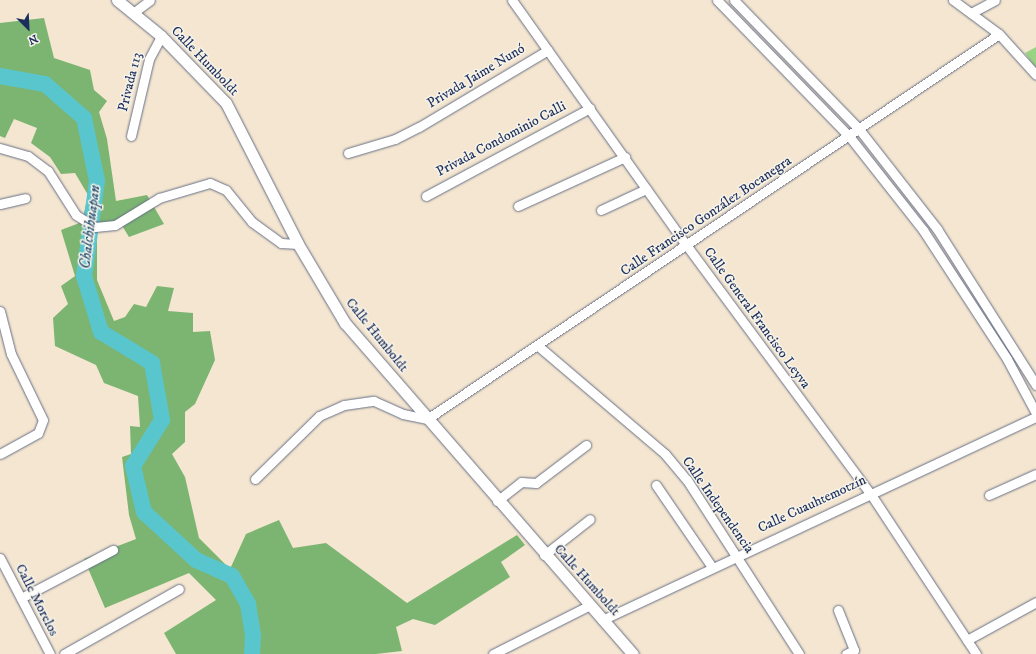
<!DOCTYPE html>
<meta charset="utf-8">
<style>
body{margin:0}
#map{position:relative;width:1036px;height:654px;overflow:hidden;background:#f4e6d0;font-family:"IM FELL DW Pica",serif}
div>[style]{position:absolute}
.green>*{inset:0;background:#9bd385}
.forest>*{inset:0;background:#7cb572}
.river>*{height:16px;margin:-8px;padding:0 8px;transform-origin:8px;border-radius:8px;background:#59c6ce}
.roads{filter:drop-shadow(0 0 1px #676f86) drop-shadow(0 0 1px #676f86)}
.minor>*{height:9px;margin:-4.5px;padding:0 4.5px;transform-origin:4.5px;border-radius:4.5px;background:#fff}
.major>*{height:11px;margin:-5.5px;padding:0 5.5px;transform-origin:5.5px;border-radius:5.5px;background:#fff}
span{translate:-50% -50%;white-space:nowrap;text-align:center;line-height:1.15;-webkit-text-stroke:3px #f7f3e8;paint-order:stroke}
.street-label{font-size:14px;color:#1b2f5e}
.water-label{font-size:15px;color:#2a557a;font-style:italic}
.north{position:absolute;left:8px;top:8px;width:40px;height:40px;-webkit-text-stroke:3px #f7f3e8;paint-order:stroke;rotate:156deg;font-size:11px;font-weight:700;line-height:16px;text-align:center;color:#1b2f5e}
.north::after{content:'';display:block;margin:auto;width:14px;height:18px;background:#1b2f5e;clip-path:polygon(50% 0,100% 100%,50% 72%,0 100%)}
</style>
<div id="map">
<div class="green">
<div style="clip-path:polygon(1036px 47px,1036px 68px,1025px 53px)"></div>
</div>
<div class="forest">
<div style="clip-path:polygon(44px 18px,54px 58px,90px 70px,94px 90px,107px 101px,99px 112px,107px 139px,116px 201px,147px 195px,164px 224px,129px 237px,121px 224px,97px 232px,97px 280px,114px 321px,125px 317px,134px 304px,146px 307px,157px 286px,174px 288px,168px 311px,193px 313px,193px 332px,210px 331px,215px 360px,195px 404px,185px 412px,185px 442px,172px 454px,185px 477px,199px 538px,230px 569px,246px 534px,279px 520px,293px 548px,326px 543px,407px 603px,517px 535px,525px 545px,501px 562px,510px 577px,435px 625px,413px 619px,396px 627px,402px 651px,376px 654px,176px 654px,164px 633px,216px 600px,189px 573px,105px 608px,84px 559px,136px 539px,129px 515px,122px 457px,131px 454px,130px 426px,140px 427px,138px 396px,104px 383px,96px 365px,55px 346px,53px 318px,68px 304px,61px 286px,75px 276px,61px 230px,82px 222px,88px 195px,75px 173px,61px 174px,50px 157px,31px 143px,37px 128px,14px 119px,5px 138px,0 136px,0 23px)"></div>
</div>
<div class="river">
<div style="left:0;top:76px;width:46px;rotate:10.1deg"></div>
<div style="left:45px;top:84px;width:52px;rotate:41.1deg"></div>
<div style="left:84px;top:118px;width:64px;rotate:78.3deg"></div>
<div style="left:97px;top:181px;width:96px;rotate:97.8deg"></div>
<div style="left:84px;top:276px;width:59px;rotate:73.1deg"></div>
<div style="left:101px;top:332px;width:60px;rotate:31.3deg"></div>
<div style="left:152px;top:363px;width:58px;rotate:80deg"></div>
<div style="left:162px;top:420px;width:54px;rotate:122.2deg"></div>
<div style="left:133px;top:466px;width:47px;rotate:76.6deg"></div>
<div style="left:144px;top:512px;width:71px;rotate:42.7deg"></div>
<div style="left:196px;top:560px;width:39px;rotate:24deg"></div>
<div style="left:232px;top:576px;width:32px;rotate:60deg"></div>
<div style="left:248px;top:604px;width:32px;rotate:81deg"></div>
<div style="left:253px;top:636px;width:18px;rotate:93deg"></div>
</div>
<div class="roads">
<div class="minor">
<div style="left:512px;top:0;width:302px;rotate:54.6deg"></div>
<div style="left:687px;top:246px;width:307px;rotate:53.5deg"></div>
<div style="left:870px;top:493px;width:193px;rotate:56.6deg"></div>
<div style="left:717px;top:0;width:190px;rotate:45.9deg"></div>
<div style="left:849px;top:136px;width:120px;rotate:51.8deg"></div>
<div style="left:923px;top:230px;width:154px;rotate:56.9deg"></div>
<div style="left:1007px;top:359px;width:61px;rotate:61.8deg"></div>
<div style="left:734px;top:0;width:180px;rotate:45.9deg"></div>
<div style="left:859px;top:129px;width:127px;rotate:52deg"></div>
<div style="left:937px;top:229px;width:185px;rotate:57.6deg"></div>
<div style="left:953px;top:0;width:57px;rotate:36.5deg"></div>
<div style="left:999px;top:34px;width:55px;rotate:47.9deg"></div>
<div style="left:133px;top:13px;width:21px;rotate:-37deg"></div>
<div style="left:971px;top:13px;width:27px;rotate:-28deg"></div>
<div style="left:131px;top:136px;width:79px;rotate:-76.8deg"></div>
<div style="left:149px;top:59px;width:26px;rotate:-62deg"></div>
<div style="left:0;top:148px;width:29px;rotate:16deg"></div>
<div style="left:28px;top:156px;width:25px;rotate:37deg"></div>
<div style="left:48px;top:171px;width:52px;rotate:57.5deg"></div>
<div style="left:76px;top:215px;width:22px;rotate:32deg"></div>
<div style="left:95px;top:227px;width:20px;rotate:-6deg"></div>
<div style="left:115px;top:225px;width:52px;rotate:-31.5deg"></div>
<div style="left:159px;top:198px;width:53px;rotate:-16.4deg"></div>
<div style="left:210px;top:183px;width:17px;rotate:24deg"></div>
<div style="left:226px;top:190px;width:41px;rotate:50.9deg"></div>
<div style="left:252px;top:222px;width:36px;rotate:36deg"></div>
<div style="left:281px;top:243px;width:17px;rotate:3deg"></div>
<div style="left:348px;top:153px;width:49px;rotate:-16.6deg"></div>
<div style="left:395px;top:139px;width:27px;rotate:-27deg"></div>
<div style="left:419px;top:127px;width:150px;rotate:-30.8deg"></div>
<div style="left:426px;top:196px;width:186px;rotate:-28.2deg"></div>
<div style="left:0;top:204px;width:26px;rotate:-13deg"></div>
<div style="left:518px;top:206px;width:118px;rotate:-24.6deg"></div>
<div style="left:601px;top:210px;width:50px;rotate:-25deg"></div>
<div style="left:0;top:311px;width:44px;rotate:75.7deg"></div>
<div style="left:11px;top:354px;width:73px;rotate:64.1deg"></div>
<div style="left:43px;top:420px;width:14px;rotate:111deg"></div>
<div style="left:38px;top:433px;width:43px;rotate:151.1deg"></div>
<div style="left:537px;top:345px;width:168px;rotate:40.4deg"></div>
<div style="left:665px;top:454px;width:34px;rotate:50deg"></div>
<div style="left:687px;top:480px;width:207px;rotate:57.2deg"></div>
<div style="left:255px;top:479px;width:90px;rotate:-44.5deg"></div>
<div style="left:319px;top:416px;width:27px;rotate:-24deg"></div>
<div style="left:344px;top:405px;width:30px;rotate:-8deg"></div>
<div style="left:374px;top:401px;width:32px;rotate:24deg"></div>
<div style="left:403px;top:414px;width:25px;rotate:12deg"></div>
<div style="left:427px;top:419px;width:689px;rotate:-33.94deg"></div>
<div style="left:656px;top:485px;width:99px;rotate:55.7deg"></div>
<div style="left:989px;top:495px;width:51px;rotate:-24.1deg"></div>
<div style="left:497px;top:501px;width:31px;rotate:-38deg"></div>
<div style="left:521px;top:482px;width:15px;rotate:4deg"></div>
<div style="left:536px;top:483px;width:63px;rotate:-37.2deg"></div>
<div style="left:544px;top:555px;width:58px;rotate:-38deg"></div>
<div style="left:0;top:558px;width:108px;rotate:62.5deg"></div>
<div style="left:21px;top:598px;width:104px;rotate:-27.6deg"></div>
<div style="left:838px;top:610px;width:43px;rotate:68.2deg"></div>
<div style="left:854px;top:650px;width:9px;rotate:153deg"></div>
<div style="left:602px;top:620px;width:479px;rotate:-25.1deg"></div>
<div style="left:967px;top:640px;width:79px;rotate:-28.8deg"></div>
<div style="left:64px;top:654px;width:132px;rotate:-29.5deg"></div>
<div style="left:493px;top:654px;width:106px;rotate:-26.8deg"></div>
</div>
<div class="major">
<div style="left:117px;top:0;width:57px;rotate:39.3deg"></div>
<div style="left:161px;top:36px;width:93px;rotate:45.9deg"></div>
<div style="left:226px;top:103px;width:158px;rotate:62.9deg"></div>
<div style="left:298px;top:244px;width:92px;rotate:59.3deg"></div>
<div style="left:345px;top:323px;width:439px;rotate:49deg"></div>
</div>
</div>
<div class="street-label">
<span style="left:205px;top:61px;rotate:46deg">Calle Humboldt</span>
<span style="left:476px;top:76px;rotate:-31deg">Privada Jaime Nunó</span>
<span style="left:130px;top:82px;rotate:-76deg">Privada 113</span>
<span style="left:501px;top:139px;rotate:-28deg">Privada Condominio Calli</span>
<span style="left:706px;top:216px;rotate:-34deg">Calle Francisco González Bocanegra</span>
<span style="left:757px;top:318px;rotate:54deg">Calle General Francisco Leyva</span>
<span style="left:377px;top:335px;rotate:51deg">Calle Humboldt</span>
<span style="left:812px;top:504px;rotate:-25deg">Calle Cuauhtemotzín</span>
<span style="left:718px;top:505px;rotate:55deg">Calle Independencia</span>
<span style="left:587px;top:580px;rotate:48deg">Calle Humboldt</span>
<span style="left:37px;top:600px;rotate:63deg">Calle Morelos</span>
</div>
<div class="water-label">
<span style="left:90px;top:227px;rotate:-83deg">Chalchihuapan</span>
</div>
<div class="north">N</div>
</div>
